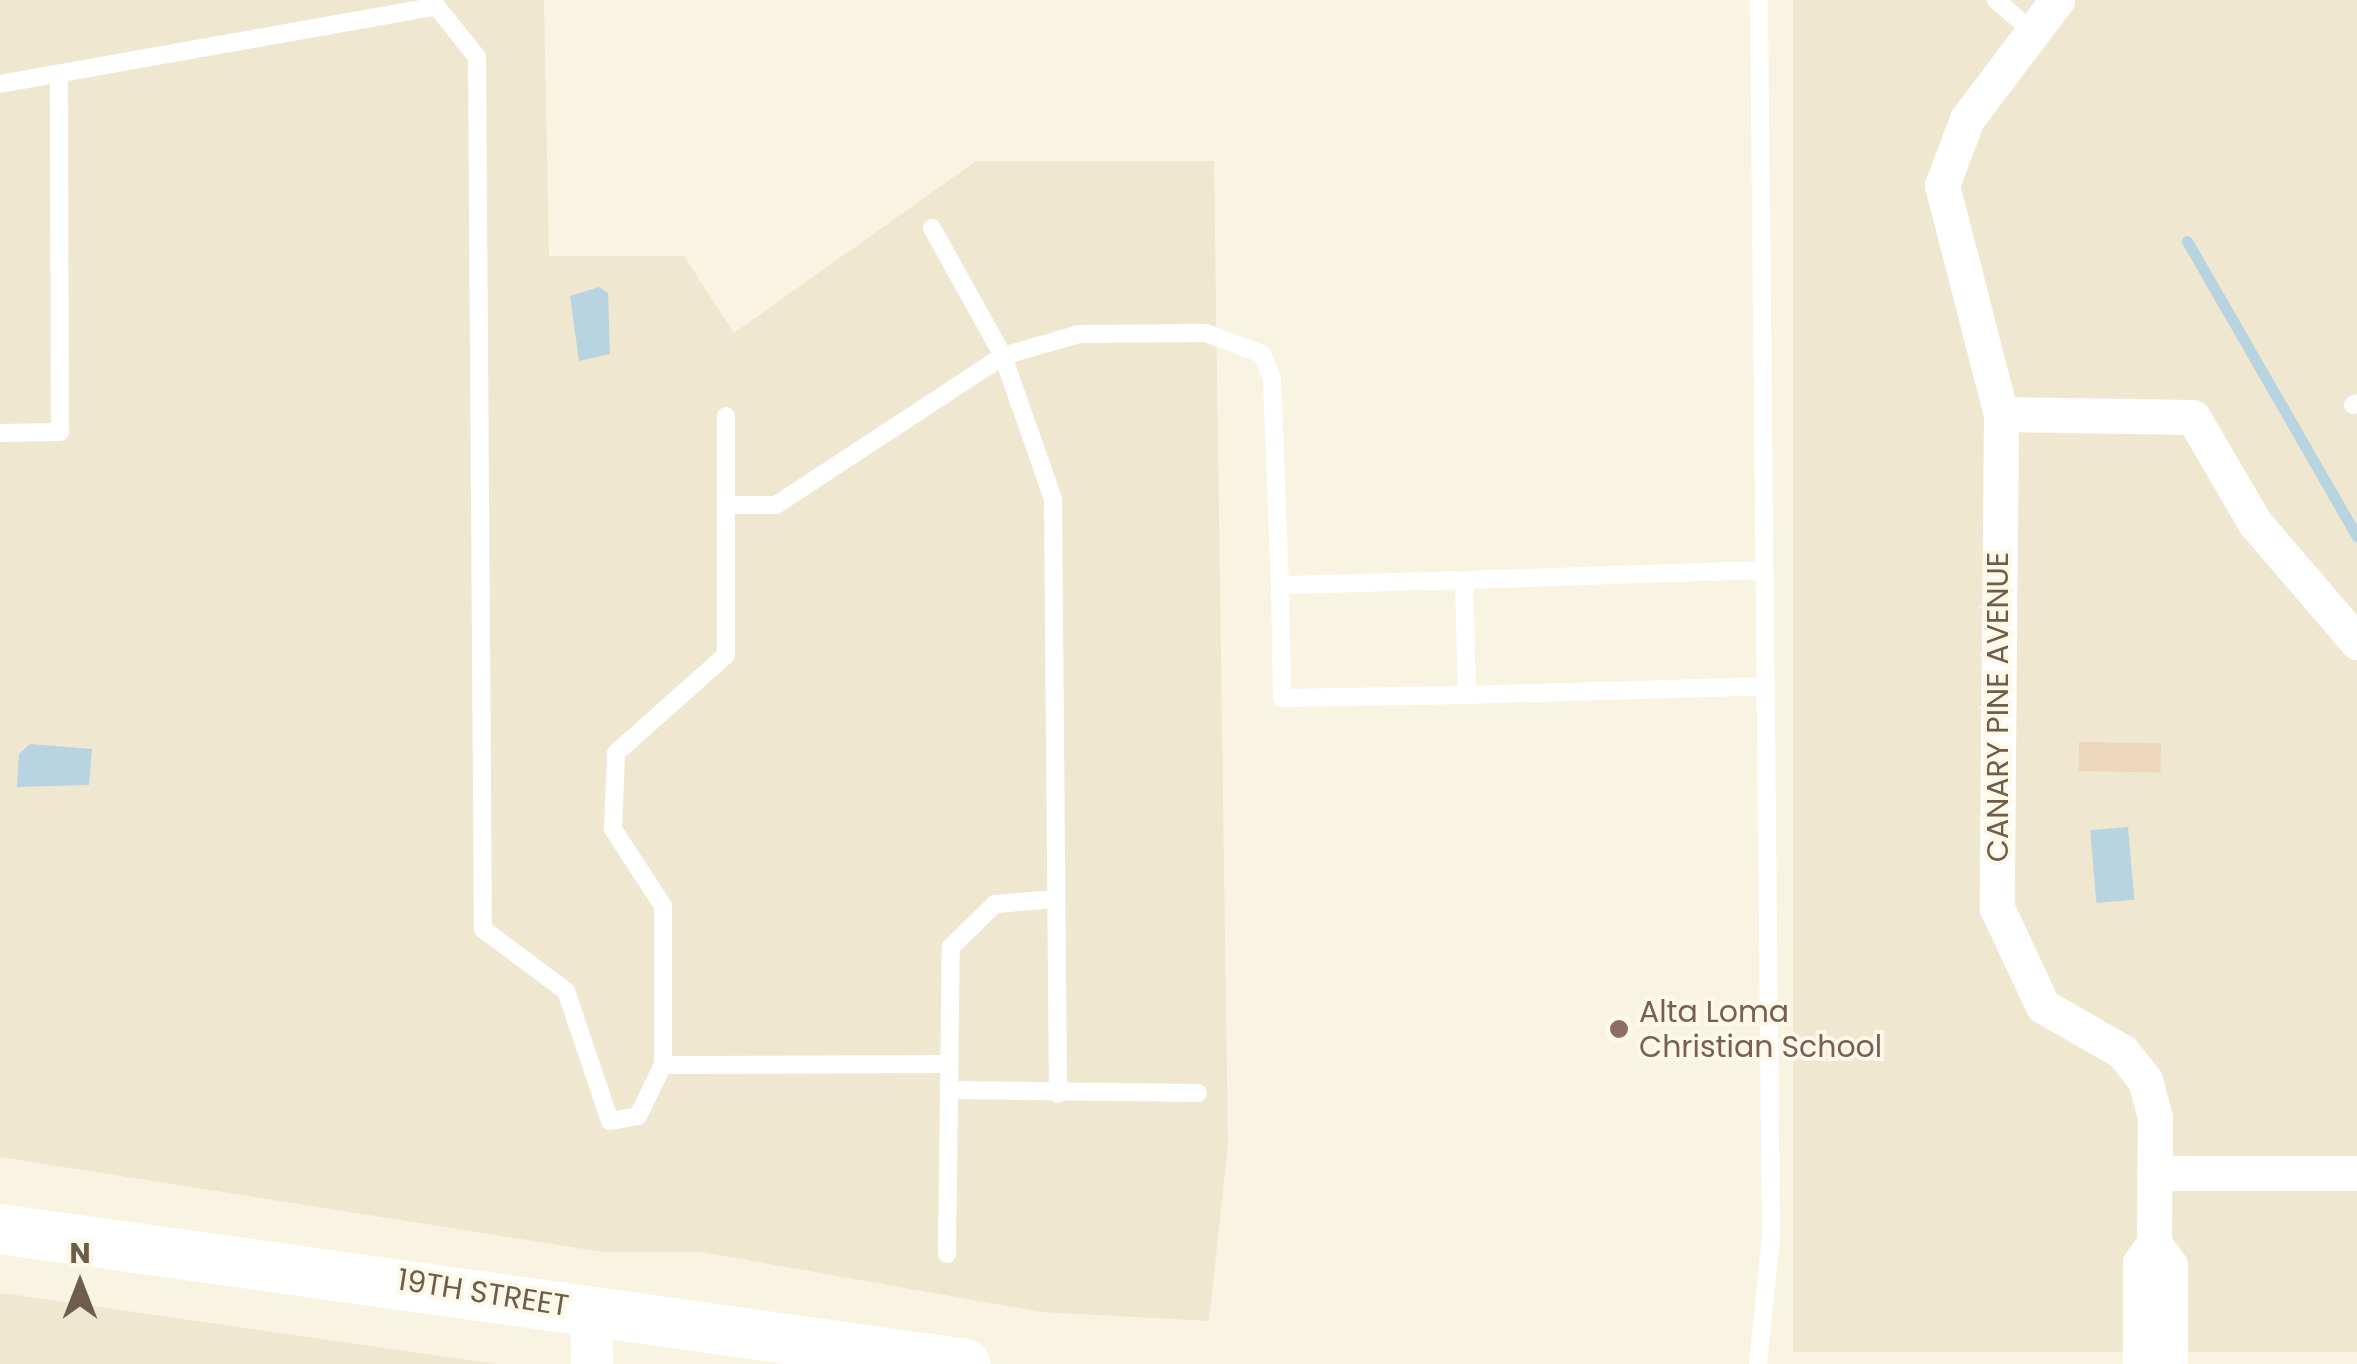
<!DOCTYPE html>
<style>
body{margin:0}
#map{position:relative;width:2357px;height:1364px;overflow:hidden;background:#f9f4e2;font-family:Poppins,sans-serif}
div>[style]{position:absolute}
.residential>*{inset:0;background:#f0e7d1;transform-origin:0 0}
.water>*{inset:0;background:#b8d4e0;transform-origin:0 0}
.stream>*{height:11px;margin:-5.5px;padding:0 5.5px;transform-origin:5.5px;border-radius:5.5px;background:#b8d4e0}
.building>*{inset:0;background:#ecd6bc;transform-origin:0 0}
.service>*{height:18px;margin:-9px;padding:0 9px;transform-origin:9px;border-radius:9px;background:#fff}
.minor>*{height:35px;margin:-17.5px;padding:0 17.5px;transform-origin:17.5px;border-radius:17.5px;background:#fff}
.tertiary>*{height:42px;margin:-21px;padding:0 21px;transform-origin:21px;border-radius:21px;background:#fff}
.secondary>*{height:50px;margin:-25px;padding:0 25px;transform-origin:25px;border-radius:25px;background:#fff}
.dots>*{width:28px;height:28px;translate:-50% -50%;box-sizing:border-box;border:5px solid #fdf8e7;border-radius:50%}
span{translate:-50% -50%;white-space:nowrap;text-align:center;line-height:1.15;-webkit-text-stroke:8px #fdf8e7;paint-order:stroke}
.street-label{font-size:30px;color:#6e5d4b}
.education-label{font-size:30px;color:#785e54}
.left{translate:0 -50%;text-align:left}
.north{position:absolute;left:30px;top:1234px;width:100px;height:100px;-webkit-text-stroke:8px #fdf8e7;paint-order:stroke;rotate:0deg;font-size:28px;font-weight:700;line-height:40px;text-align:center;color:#6e5d4b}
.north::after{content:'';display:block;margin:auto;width:35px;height:45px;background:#6e5d4b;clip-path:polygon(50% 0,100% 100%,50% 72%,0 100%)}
</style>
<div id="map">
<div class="residential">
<div style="clip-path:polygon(0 0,544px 0,549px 256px,684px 256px,734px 333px,976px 161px,1214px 161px,1228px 1145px,1209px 1321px,1041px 1312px,701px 1252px,603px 1252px,0 1157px)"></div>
<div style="left:1793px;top:0;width:564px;height:1352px"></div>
<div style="clip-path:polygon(0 1294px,9px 1294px,497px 1364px,0 1364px)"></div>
</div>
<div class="water">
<div style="clip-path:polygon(599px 287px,608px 293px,610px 354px,579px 361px,570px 296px)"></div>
<div style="clip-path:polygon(30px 744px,92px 749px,89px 785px,17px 787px,19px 754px)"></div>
<div style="left:2128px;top:827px;width:73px;height:38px;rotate:85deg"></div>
</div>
<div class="stream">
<div style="left:2187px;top:241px;width:341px;rotate:60.1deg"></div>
</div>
<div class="building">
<div style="left:2079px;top:742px;width:82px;height:29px;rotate:1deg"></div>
</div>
<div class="service">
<div style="left:1996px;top:0;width:49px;rotate:40.9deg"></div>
<div style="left:0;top:84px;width:443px;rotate:-10.1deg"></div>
<div style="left:436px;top:6px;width:65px;rotate:51.2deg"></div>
<div style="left:477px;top:57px;width:872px;rotate:89.61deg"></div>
<div style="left:483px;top:929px;width:104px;rotate:36.8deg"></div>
<div style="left:566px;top:991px;width:137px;rotate:71.3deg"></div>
<div style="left:610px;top:1121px;width:28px;rotate:-10deg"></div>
<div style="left:638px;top:1116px;width:57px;rotate:-63.9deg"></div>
<div style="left:663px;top:1065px;width:159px;rotate:-90deg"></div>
<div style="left:663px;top:906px;width:92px;rotate:-123deg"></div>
<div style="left:613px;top:829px;width:76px;rotate:-87.7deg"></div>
<div style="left:616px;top:753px;width:147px;rotate:-41.7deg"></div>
<div style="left:726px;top:655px;width:239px;rotate:-90deg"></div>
<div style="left:932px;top:228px;width:146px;rotate:61deg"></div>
<div style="left:1003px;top:356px;width:151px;rotate:70.7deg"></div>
<div style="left:1053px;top:499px;width:595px;rotate:89.52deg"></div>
<div style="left:2353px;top:405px;width:4px;rotate:-27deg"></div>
<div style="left:0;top:433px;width:60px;rotate:-1deg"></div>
<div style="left:60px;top:432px;width:356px;rotate:-90.2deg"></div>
<div style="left:726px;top:505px;width:50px"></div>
<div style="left:776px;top:505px;width:272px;rotate:-33.3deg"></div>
<div style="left:1003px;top:356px;width:79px;rotate:-16.1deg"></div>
<div style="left:1079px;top:334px;width:127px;rotate:-0.5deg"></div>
<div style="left:1206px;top:333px;width:60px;rotate:20.6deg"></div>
<div style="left:1262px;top:354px;width:27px;rotate:68deg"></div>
<div style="left:1272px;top:379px;width:206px;rotate:87.8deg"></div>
<div style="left:1764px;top:570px;width:300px;rotate:178.1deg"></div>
<div style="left:1464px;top:580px;width:115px;rotate:88.5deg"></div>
<div style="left:1467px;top:695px;width:298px;rotate:-1.7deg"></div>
<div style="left:1464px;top:580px;width:184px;rotate:178.4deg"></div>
<div style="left:1280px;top:585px;width:113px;rotate:89deg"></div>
<div style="left:1282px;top:698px;width:185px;rotate:-0.9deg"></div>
<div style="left:663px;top:1065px;width:286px;rotate:-0.2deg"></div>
<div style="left:949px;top:1090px;width:249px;rotate:0.7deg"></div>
<div style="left:947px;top:1254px;width:307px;rotate:-89.3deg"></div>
<div style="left:951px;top:947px;width:62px;rotate:-44.3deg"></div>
<div style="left:995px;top:904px;width:61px;rotate:-4.7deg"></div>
<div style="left:1758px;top:1364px;width:128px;rotate:-84.2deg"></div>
<div style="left:1771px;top:1237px;width:1237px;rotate:-90.56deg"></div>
</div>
<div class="minor">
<div style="left:2057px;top:0;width:149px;rotate:127.1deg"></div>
<div style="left:1967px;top:119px;width:71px;rotate:110.7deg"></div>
<div style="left:1942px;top:185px;width:236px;rotate:75.6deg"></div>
<div style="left:2001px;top:414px;width:494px;rotate:90.5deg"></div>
<div style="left:1997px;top:908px;width:108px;rotate:64.9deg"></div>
<div style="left:2043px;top:1006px;width:92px;rotate:29.9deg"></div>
<div style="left:2123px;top:1052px;width:36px;rotate:52deg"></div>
<div style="left:2145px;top:1080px;width:38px;rotate:75deg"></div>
<div style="left:2155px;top:1117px;width:126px;rotate:90.5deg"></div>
<div style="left:2154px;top:1243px;width:24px;rotate:125deg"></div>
<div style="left:2140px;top:1263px;width:101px;rotate:90deg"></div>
<div style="left:2001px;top:414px;width:192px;rotate:0.9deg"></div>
<div style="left:2193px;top:417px;width:123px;rotate:59.7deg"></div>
<div style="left:2255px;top:523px;width:157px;rotate:49.4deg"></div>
<div style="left:2154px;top:1173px;width:203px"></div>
<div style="left:2154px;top:1243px;width:27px;rotate:54deg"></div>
<div style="left:2170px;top:1265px;width:99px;rotate:90deg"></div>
</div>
<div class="tertiary">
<div style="left:591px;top:1310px;width:54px;rotate:88.9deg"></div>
</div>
<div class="secondary">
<div style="left:0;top:1229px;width:975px;rotate:7.96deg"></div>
</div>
<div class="dots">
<div style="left:1619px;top:1029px;background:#8d6e63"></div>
</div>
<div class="street-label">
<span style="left:1998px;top:707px;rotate:-90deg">CANARY PINE AVENUE</span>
<span style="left:483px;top:1293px;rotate:9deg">19TH STREET</span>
</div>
<div class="education-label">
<span class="left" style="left:1639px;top:1029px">Alta Loma<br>Christian School</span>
</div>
<div class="north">N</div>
</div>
